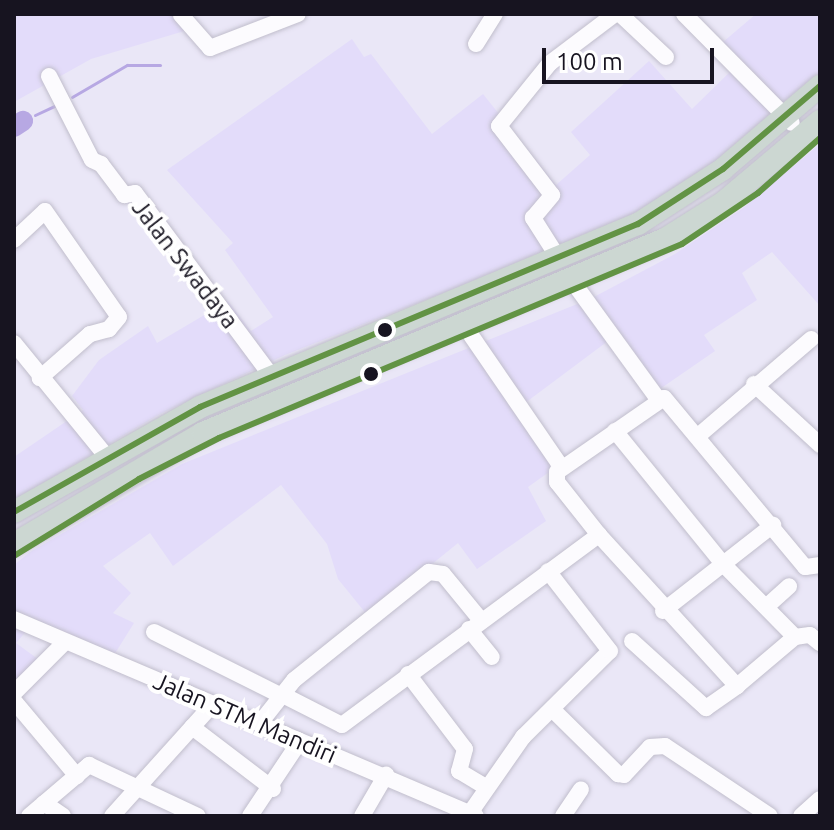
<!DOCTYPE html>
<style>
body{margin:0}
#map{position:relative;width:834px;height:830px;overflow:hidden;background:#eae7f7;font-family:Ubuntu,sans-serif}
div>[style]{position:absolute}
.built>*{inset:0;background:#e3dcfa}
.stream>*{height:3px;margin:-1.5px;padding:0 1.5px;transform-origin:1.5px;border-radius:1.5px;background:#b7a8e3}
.river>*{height:20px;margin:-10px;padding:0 10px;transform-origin:10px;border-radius:10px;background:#b7a8e3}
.roads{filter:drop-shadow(0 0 2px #c1becc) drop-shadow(0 0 2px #c1becc)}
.minor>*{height:16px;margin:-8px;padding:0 8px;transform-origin:8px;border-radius:8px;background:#fcfbfe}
.highway>*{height:22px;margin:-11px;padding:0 11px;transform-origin:11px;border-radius:11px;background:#ccd7d2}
.bus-1>*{height:6px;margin:-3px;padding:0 3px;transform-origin:3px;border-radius:3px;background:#629344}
.dots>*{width:22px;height:22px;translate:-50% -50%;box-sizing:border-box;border:4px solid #fff;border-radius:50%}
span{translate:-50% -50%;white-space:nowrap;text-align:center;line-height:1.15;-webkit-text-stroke:8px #fff;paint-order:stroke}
.street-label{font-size:24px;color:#171420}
.frame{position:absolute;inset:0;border:16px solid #171420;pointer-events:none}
.scale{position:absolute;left:542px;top:48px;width:172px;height:36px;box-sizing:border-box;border:4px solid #171420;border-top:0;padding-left:10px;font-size:24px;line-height:28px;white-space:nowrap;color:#171420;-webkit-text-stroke:6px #fff;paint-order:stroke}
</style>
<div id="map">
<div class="built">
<div style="clip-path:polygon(14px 14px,182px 14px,191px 29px,91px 59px,14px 102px)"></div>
<div style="clip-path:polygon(756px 14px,820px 14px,820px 78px,695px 180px,619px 224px,285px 355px,160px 414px,14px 500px,14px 457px,83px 410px,72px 396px,99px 360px,148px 326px,157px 343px,228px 301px,251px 331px,273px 317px,225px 250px,233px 243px,167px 170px,352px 39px,364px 57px,371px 54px,432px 134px,483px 94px,556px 185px,590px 155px,571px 132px,649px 61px,692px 109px,735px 67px,716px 48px)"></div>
<div style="clip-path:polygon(820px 144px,820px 306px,772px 252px,742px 273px,757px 300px,704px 335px,715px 351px,657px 391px,616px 335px,521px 406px,559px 465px,528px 487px,546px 521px,477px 569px,458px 543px,368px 616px,338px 579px,327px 544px,281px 485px,173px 566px,150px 533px,103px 566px,131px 593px,113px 613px,134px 623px,114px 655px,34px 622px,16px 643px,46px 665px,14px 698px,14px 565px,30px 552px,182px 464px,592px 298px,675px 254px,742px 209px)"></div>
</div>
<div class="stream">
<div style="left:72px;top:97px;width:64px;rotate:-30.2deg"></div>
<div style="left:127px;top:65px;width:33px"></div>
<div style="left:35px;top:115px;width:21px;rotate:-25deg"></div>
</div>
<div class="river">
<div style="left:14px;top:127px;width:11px;rotate:-34deg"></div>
</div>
<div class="roads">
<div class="minor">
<div style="left:620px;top:14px;width:63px;rotate:43.1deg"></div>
<div style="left:684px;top:14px;width:153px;rotate:45.3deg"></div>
<div style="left:181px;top:15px;width:44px;rotate:48.7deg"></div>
<div style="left:210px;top:48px;width:94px;rotate:-21.1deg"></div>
<div style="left:476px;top:44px;width:36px;rotate:-58deg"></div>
<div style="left:49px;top:76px;width:94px;rotate:62.9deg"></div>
<div style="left:92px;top:160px;width:10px;rotate:24deg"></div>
<div style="left:101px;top:164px;width:39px;rotate:53deg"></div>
<div style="left:124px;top:195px;width:11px;rotate:-10deg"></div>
<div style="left:135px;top:193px;width:229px;rotate:53.3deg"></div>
<div style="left:14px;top:240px;width:42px;rotate:-43.1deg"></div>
<div style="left:45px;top:211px;width:129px;rotate:55.1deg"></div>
<div style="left:119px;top:317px;width:16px;rotate:130deg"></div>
<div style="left:109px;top:329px;width:20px;rotate:165deg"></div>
<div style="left:90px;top:334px;width:67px;rotate:138.7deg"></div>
<div style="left:559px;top:259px;width:49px;rotate:-122.4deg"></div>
<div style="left:533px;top:218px;width:30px;rotate:-50deg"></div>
<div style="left:552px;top:195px;width:87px;rotate:-127.5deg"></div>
<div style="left:499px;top:126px;width:81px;rotate:-51deg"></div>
<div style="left:550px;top:63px;width:81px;rotate:-37deg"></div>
<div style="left:578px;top:289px;width:136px;rotate:54deg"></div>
<div style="left:464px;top:325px;width:173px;rotate:55.6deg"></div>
<div style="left:14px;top:343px;width:146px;rotate:50.8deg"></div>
<div style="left:754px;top:384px;width:90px;rotate:42.7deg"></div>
<div style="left:615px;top:431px;width:173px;rotate:50.9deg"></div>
<div style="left:724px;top:565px;width:101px;rotate:45.4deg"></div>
<div style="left:698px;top:436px;width:149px;rotate:-40.6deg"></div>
<div style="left:820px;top:565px;width:15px;rotate:172deg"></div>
<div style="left:805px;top:567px;width:220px;rotate:-129.8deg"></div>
<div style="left:664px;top:398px;width:130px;rotate:145.3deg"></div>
<div style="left:557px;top:472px;width:10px;rotate:90deg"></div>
<div style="left:557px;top:482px;width:68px;rotate:51.6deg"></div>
<div style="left:599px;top:535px;width:205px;rotate:47.6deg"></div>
<div style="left:737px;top:686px;width:76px;rotate:-40.2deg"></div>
<div style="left:795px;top:637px;width:15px;rotate:-8deg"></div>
<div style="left:810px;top:635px;width:13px;rotate:39deg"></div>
<div style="left:766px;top:607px;width:31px;rotate:-42deg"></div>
<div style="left:663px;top:611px;width:140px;rotate:-38deg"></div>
<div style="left:14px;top:619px;width:502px;rotate:23.09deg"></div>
<div style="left:469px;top:629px;width:36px;rotate:51deg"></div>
<div style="left:154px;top:632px;width:141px;rotate:26.6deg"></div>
<div style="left:632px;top:641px;width:100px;rotate:42.2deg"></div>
<div style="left:706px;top:708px;width:38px;rotate:-35deg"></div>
<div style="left:408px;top:674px;width:94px;rotate:52.8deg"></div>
<div style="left:465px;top:749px;width:23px;rotate:105deg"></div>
<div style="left:459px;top:771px;width:31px;rotate:31deg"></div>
<div style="left:14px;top:693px;width:72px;rotate:-45deg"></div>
<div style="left:281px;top:694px;width:68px;rotate:26.9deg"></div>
<div style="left:342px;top:725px;width:320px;rotate:-36.5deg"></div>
<div style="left:14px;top:701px;width:98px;rotate:50deg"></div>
<div style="left:552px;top:709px;width:93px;rotate:44.6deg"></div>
<div style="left:618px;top:774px;width:6px;rotate:9deg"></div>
<div style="left:624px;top:775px;width:38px;rotate:-47deg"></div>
<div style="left:650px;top:747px;width:15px;rotate:-4deg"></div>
<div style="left:665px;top:746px;width:126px;rotate:33.7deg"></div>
<div style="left:260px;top:723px;width:55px;rotate:-51.7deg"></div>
<div style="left:294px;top:680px;width:173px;rotate:-38.7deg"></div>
<div style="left:429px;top:572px;width:14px;rotate:8deg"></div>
<div style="left:443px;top:574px;width:58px;rotate:50.6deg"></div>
<div style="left:192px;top:727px;width:102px;rotate:37.4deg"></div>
<div style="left:44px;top:803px;width:23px;rotate:34deg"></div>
<div style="left:470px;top:813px;width:93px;rotate:-55.1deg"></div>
<div style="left:523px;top:737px;width:122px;rotate:-44.7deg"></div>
<div style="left:610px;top:651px;width:101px;rotate:-127.8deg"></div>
<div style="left:29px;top:816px;width:79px;rotate:-40.4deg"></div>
<div style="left:89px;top:765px;width:120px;rotate:25.1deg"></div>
<div style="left:112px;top:816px;width:151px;rotate:-48deg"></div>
<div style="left:250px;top:816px;width:90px;rotate:-56.3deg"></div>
<div style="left:362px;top:816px;width:48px;rotate:-59.7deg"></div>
<div style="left:563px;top:816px;width:32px;rotate:-56deg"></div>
<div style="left:801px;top:816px;width:25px;rotate:-42deg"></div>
</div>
<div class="highway">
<div style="left:14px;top:512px;width:214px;rotate:-29.4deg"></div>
<div style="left:200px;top:407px;width:475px;rotate:-22.7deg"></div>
<div style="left:638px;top:224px;width:101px;rotate:-32.9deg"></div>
<div style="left:723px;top:169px;width:128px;rotate:-40.6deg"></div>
<div style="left:14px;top:544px;width:219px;rotate:-30.4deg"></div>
<div style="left:203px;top:433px;width:501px;rotate:-22.78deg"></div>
<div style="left:665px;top:239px;width:70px;rotate:-32.1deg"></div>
<div style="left:724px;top:202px;width:126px;rotate:-40.2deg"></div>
</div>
</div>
<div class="bus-1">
<div style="left:14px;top:512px;width:214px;rotate:-29.4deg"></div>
<div style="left:200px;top:407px;width:475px;rotate:-22.7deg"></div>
<div style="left:638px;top:224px;width:101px;rotate:-32.9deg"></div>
<div style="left:723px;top:169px;width:128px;rotate:-40.6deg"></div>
<div style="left:14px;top:556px;width:147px;rotate:-31.6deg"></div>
<div style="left:139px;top:479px;width:90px;rotate:-27.1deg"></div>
<div style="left:219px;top:438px;width:502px;rotate:-22.73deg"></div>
<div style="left:682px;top:244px;width:92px;rotate:-33.9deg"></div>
<div style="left:758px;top:193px;width:83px;rotate:-41.6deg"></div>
</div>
<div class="dots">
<div style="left:385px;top:330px;background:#171420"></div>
<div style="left:371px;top:374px;background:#171420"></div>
</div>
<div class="street-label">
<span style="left:185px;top:264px;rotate:52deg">Jalan Swadaya</span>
<span style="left:245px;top:718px;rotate:23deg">Jalan STM Mandiri</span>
</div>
<div class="frame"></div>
<div class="scale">100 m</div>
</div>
